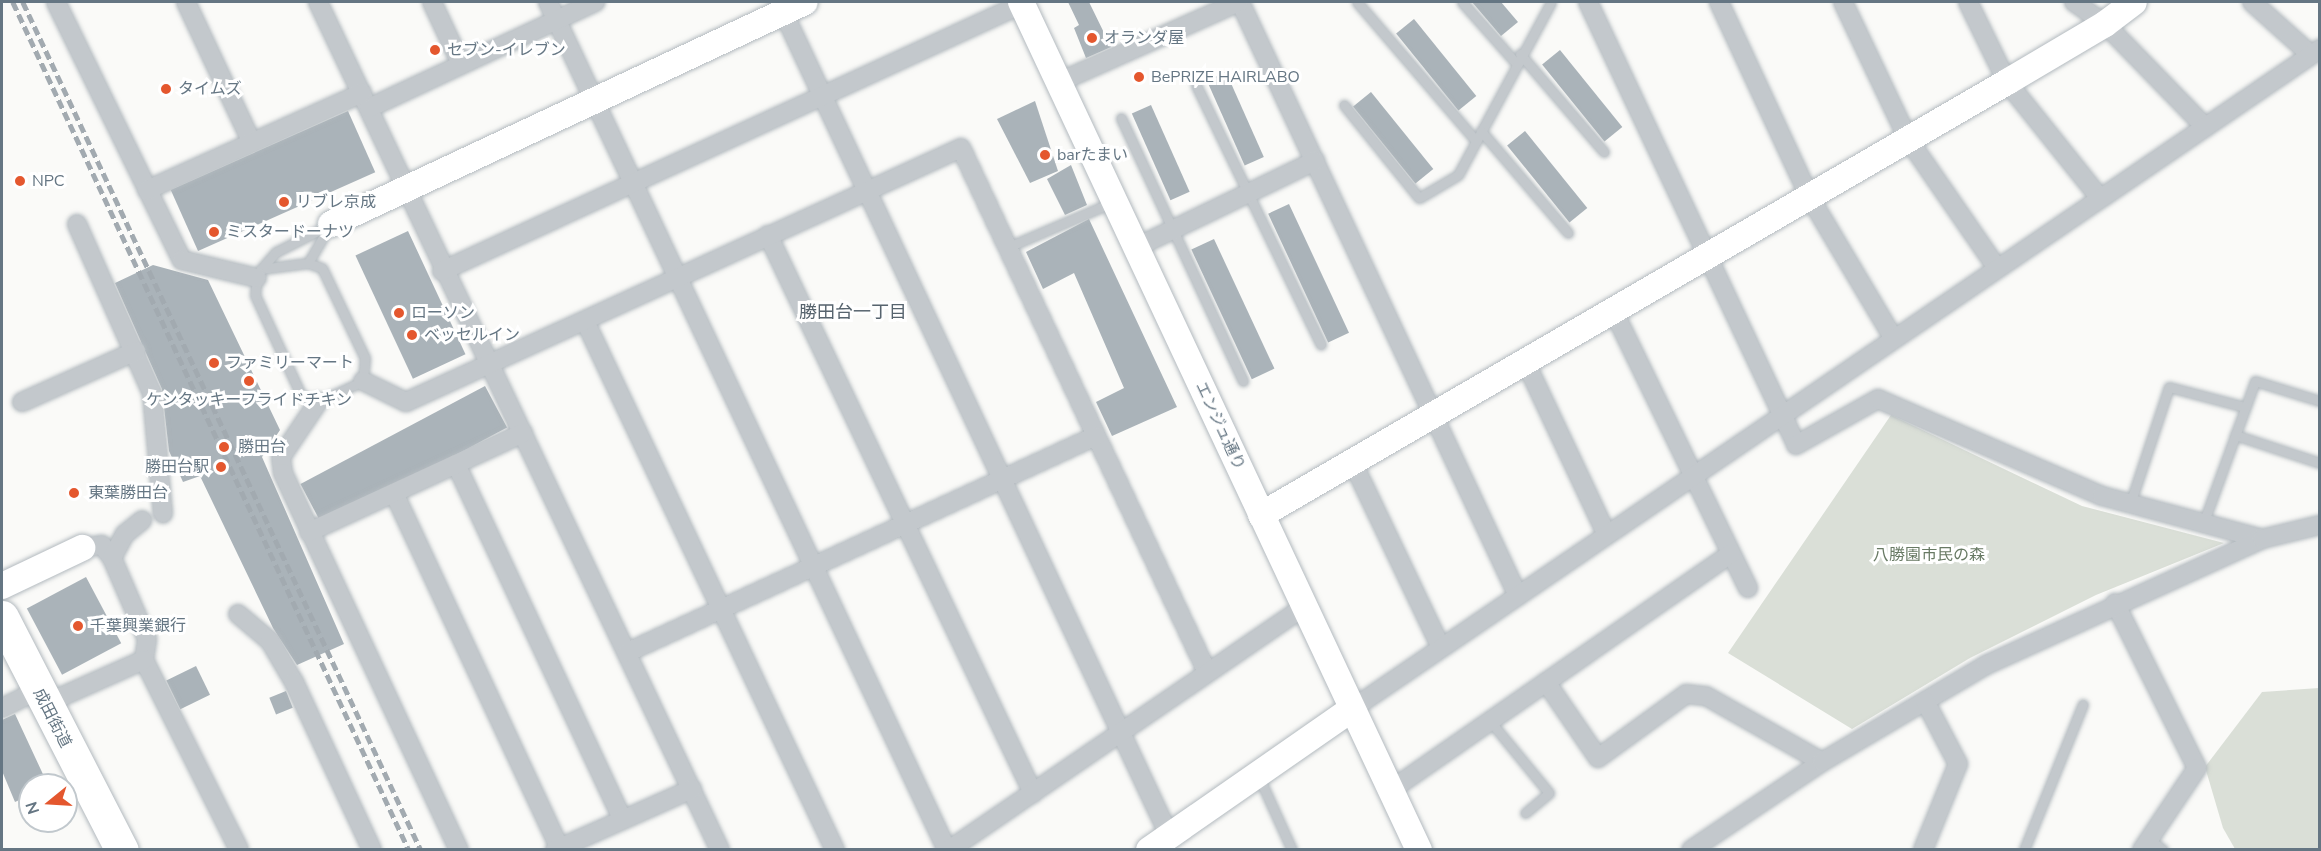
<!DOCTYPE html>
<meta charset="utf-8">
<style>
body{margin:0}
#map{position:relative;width:2321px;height:851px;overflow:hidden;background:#fafaf8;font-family:"Nunito Sans","Noto Sans JP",sans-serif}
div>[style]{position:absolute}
.green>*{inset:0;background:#dadfd7}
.building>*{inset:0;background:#aab3b9;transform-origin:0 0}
.roads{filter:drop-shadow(0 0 2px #b3babf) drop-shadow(0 0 2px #b3babf)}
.lane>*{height:9px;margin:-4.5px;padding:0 4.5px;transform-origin:4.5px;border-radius:4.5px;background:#c3c8cc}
.street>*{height:18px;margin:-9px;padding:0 9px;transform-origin:9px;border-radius:9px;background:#c3c8cc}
.secondary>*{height:26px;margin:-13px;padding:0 13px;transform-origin:13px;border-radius:13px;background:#fff}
.highway>*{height:33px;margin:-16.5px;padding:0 16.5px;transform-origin:16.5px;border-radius:16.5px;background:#fff}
.rail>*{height:4.5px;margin-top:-2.25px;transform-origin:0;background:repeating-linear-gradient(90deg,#a2aab0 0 9px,transparent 0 13.5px)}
.dots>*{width:16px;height:16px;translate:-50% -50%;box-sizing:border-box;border:3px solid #fff;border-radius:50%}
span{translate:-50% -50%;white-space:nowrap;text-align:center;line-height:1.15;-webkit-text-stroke:6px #fff;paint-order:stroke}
.poi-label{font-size:16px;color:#657683}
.left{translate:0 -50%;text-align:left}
.right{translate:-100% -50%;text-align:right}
.street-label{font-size:16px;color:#657683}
.park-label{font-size:16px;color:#687a64}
.neighbourhood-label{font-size:18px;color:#57646e}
.frame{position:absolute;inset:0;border:3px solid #657683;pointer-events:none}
.north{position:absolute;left:18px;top:773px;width:60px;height:60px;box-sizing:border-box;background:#fff;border:2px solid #c1c8cd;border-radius:50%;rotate:252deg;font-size:16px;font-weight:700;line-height:24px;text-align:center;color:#657683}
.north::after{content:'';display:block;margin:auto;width:21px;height:27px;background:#e4572e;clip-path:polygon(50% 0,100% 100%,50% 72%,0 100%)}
</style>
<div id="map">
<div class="green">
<div style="clip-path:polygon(1891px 415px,2082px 506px,2224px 543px,2096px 595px,1970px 658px,1852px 729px,1728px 653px)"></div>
<div style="clip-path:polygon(2319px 688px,2319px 849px,2235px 849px,2223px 828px,2205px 767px,2262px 692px)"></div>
</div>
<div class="building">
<div style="clip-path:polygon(1068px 2px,1089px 2px,1111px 47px,1086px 58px,1074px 28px,1079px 25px)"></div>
<div style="clip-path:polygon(1472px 2px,1501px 2px,1518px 22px,1501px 36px)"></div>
<div style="left:1414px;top:19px;width:99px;height:23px;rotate:51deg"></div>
<div style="left:1560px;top:50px;width:99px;height:23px;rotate:51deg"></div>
<div style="left:1226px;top:72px;width:93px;height:21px;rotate:66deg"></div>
<div style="left:1371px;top:92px;width:99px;height:23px;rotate:51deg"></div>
<div style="clip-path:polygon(1035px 101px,1058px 171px,1030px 183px,997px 119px)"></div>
<div style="left:1151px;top:105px;width:95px;height:21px;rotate:66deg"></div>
<div style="left:348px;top:111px;width:67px;height:194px;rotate:66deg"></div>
<div style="left:1525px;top:131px;width:99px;height:23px;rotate:51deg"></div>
<div style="clip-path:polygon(1071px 165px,1087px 205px,1065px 215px,1047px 179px)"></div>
<div style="left:1289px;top:204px;width:142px;height:23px;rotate:65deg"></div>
<div style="clip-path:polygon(1089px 219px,1177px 407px,1112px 436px,1096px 402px,1124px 388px,1074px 273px,1043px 289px,1026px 252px)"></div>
<div style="left:408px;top:231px;width:136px;height:58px;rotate:65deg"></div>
<div style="left:1214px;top:239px;width:143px;height:25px;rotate:65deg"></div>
<div style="clip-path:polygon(153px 265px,208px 280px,280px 430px,262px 457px,344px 644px,297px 665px,273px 628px,200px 476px,183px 482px,169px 451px,162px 389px,115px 283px)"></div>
<div style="left:485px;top:386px;width:47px;height:209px;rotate:62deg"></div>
<div style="left:86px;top:577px;width:75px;height:67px;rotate:62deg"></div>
<div style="left:196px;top:666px;width:32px;height:33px;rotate:64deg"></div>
<div style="left:286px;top:691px;width:18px;height:18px;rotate:68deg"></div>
<div style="clip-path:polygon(15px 714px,48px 785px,30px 785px,30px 795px,15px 802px,2px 771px,2px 720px)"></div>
</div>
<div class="roads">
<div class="lane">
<div style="left:1357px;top:2px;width:183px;rotate:49.4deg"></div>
<div style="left:1462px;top:2px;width:81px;rotate:48.5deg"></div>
<div style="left:1520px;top:54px;width:129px;rotate:49.4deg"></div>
<div style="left:1196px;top:85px;width:288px;rotate:64.3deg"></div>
<div style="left:1344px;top:105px;width:119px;rotate:51.1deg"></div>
<div style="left:1419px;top:198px;width:45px;rotate:-30.5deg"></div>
<div style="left:1458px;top:175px;width:196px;rotate:-61.7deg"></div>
<div style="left:1121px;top:118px;width:290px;rotate:65.1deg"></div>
<div style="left:1481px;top:131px;width:134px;rotate:49.5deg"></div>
<div style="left:1008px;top:247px;width:114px;rotate:-23.2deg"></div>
<div style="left:308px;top:263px;width:42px;rotate:-59.7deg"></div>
<div style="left:261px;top:269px;width:47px;rotate:-7.3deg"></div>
<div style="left:308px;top:263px;width:15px;rotate:20deg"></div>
<div style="left:322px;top:268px;width:100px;rotate:64.5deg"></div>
<div style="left:365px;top:358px;width:23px;rotate:95deg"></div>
<div style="left:363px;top:381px;width:50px;rotate:155deg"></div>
<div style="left:318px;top:402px;width:18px;rotate:-158deg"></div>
<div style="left:301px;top:395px;width:110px;rotate:-114.7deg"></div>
<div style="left:255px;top:295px;width:17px;rotate:-83deg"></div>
<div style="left:257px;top:278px;width:10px;rotate:-66deg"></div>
<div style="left:261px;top:269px;width:23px;rotate:-49deg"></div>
<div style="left:276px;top:252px;width:59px;rotate:-27deg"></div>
<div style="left:2235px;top:435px;width:89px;rotate:18.2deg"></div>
<div style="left:2130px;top:504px;width:123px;rotate:-71.6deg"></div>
<div style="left:2169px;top:387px;width:79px;rotate:14.7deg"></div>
<div style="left:2203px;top:524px;width:152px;rotate:-70deg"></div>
<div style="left:2255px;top:381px;width:68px;rotate:17.1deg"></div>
<div style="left:1490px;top:721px;width:93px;rotate:50.7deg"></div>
<div style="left:1549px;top:793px;width:31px;rotate:140deg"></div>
<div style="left:1258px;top:775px;width:82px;rotate:65.6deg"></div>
<div style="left:2149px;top:839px;width:18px;rotate:38deg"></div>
<div style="left:2024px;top:850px;width:157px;rotate:-68deg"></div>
</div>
<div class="street">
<div style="left:56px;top:2px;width:287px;rotate:64deg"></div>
<div style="left:182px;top:260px;width:77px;rotate:13.5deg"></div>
<div style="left:186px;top:2px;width:153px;rotate:64.9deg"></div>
<div style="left:318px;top:2px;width:938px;rotate:64.64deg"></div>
<div style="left:432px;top:2px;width:68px;rotate:64.9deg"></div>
<div style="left:548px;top:2px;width:937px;rotate:64.8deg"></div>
<div style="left:1240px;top:2px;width:656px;rotate:64.92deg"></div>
<div style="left:1588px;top:2px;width:489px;rotate:64.8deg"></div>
<div style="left:1796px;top:445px;width:94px;rotate:-29.3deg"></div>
<div style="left:1878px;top:399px;width:244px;rotate:23.4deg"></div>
<div style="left:2102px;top:496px;width:166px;rotate:15deg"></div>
<div style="left:1719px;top:2px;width:214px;rotate:65.1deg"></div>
<div style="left:1809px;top:196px;width:166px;rotate:59.3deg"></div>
<div style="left:1843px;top:2px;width:152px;rotate:64.6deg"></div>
<div style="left:1908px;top:139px;width:157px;rotate:55.4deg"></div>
<div style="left:1968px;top:2px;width:89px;rotate:64deg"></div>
<div style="left:2007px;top:82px;width:149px;rotate:51.3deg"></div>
<div style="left:2074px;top:2px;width:38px;rotate:35deg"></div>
<div style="left:2105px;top:24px;width:144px;rotate:45.8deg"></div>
<div style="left:2252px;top:2px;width:79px;rotate:41.9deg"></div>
<div style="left:779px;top:3px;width:919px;rotate:64.89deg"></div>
<div style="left:1059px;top:82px;width:197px;rotate:-24deg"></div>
<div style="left:369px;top:108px;width:250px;rotate:-25.1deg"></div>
<div style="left:147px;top:190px;width:236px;rotate:-24.3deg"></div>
<div style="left:77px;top:224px;width:185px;rotate:66.1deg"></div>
<div style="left:152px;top:393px;width:121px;rotate:84.8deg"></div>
<div style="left:768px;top:235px;width:618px;rotate:64.6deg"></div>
<div style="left:1137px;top:247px;width:198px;rotate:-25.8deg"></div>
<div style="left:442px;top:271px;width:639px;rotate:-24.72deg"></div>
<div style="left:1613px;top:310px;width:309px;rotate:64.1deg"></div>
<div style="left:585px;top:321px;width:585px;rotate:64.71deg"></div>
<div style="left:1525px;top:361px;width:192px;rotate:64.8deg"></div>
<div style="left:363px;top:381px;width:48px;rotate:26deg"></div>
<div style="left:406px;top:402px;width:610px;rotate:-24.59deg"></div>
<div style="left:961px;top:148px;width:579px;rotate:64.85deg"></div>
<div style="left:22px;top:402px;width:125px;rotate:-24.1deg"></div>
<div style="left:318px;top:402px;width:66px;rotate:123.9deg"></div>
<div style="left:281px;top:457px;width:16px;rotate:83deg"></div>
<div style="left:283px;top:473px;width:416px;rotate:65deg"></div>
<div style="left:1352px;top:461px;width:207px;rotate:64.5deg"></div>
<div style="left:456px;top:464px;width:393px;rotate:64.9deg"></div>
<div style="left:394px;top:493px;width:391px;rotate:65deg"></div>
<div style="left:309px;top:532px;width:236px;rotate:-24.8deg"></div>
<div style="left:82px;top:548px;width:20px;rotate:-9deg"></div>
<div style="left:102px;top:545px;width:16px;rotate:52deg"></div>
<div style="left:112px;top:558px;width:88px;rotate:66.6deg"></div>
<div style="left:147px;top:639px;width:21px;rotate:98deg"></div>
<div style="left:144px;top:660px;width:212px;rotate:63.4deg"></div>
<div style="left:112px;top:558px;width:27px;rotate:-62deg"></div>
<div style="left:125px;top:534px;width:22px;rotate:-39deg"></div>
<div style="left:2115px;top:603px;width:184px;rotate:63.6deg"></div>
<div style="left:2197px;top:768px;width:99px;rotate:123.9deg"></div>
<div style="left:238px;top:614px;width:42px;rotate:40.2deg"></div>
<div style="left:270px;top:641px;width:48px;rotate:59.7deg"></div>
<div style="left:294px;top:682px;width:185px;rotate:65.1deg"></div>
<div style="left:628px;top:652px;width:515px;rotate:-24.78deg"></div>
<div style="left:1546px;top:682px;width:92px;rotate:55.6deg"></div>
<div style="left:1598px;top:758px;width:109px;rotate:-36deg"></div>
<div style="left:1686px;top:694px;width:20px;rotate:6deg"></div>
<div style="left:1706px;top:696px;width:133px;rotate:29.6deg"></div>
<div style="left:45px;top:704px;width:108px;rotate:-24deg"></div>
<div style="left:2px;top:708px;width:40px;rotate:-26.6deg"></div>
<div style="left:1352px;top:709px;width:1172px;rotate:-34.29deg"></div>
<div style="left:1391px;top:790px;width:414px;rotate:-34.8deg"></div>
<div style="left:555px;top:850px;width:150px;rotate:-24deg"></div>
<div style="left:949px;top:850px;width:432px;rotate:-34.4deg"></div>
<div style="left:1691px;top:850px;width:158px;rotate:-33.9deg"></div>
<div style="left:1822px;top:762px;width:191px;rotate:-30.6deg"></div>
<div style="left:1986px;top:665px;width:303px;rotate:-24.5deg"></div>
<div style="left:2262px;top:539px;width:60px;rotate:-13.6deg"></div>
<div style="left:1923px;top:850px;width:93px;rotate:-67.9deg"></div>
<div style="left:1958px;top:764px;width:71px;rotate:-117.6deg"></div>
</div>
<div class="secondary">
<div style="left:1021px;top:2px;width:937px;rotate:64.86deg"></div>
<div style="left:331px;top:224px;width:523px;rotate:-25.1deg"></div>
<div style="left:1261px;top:515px;width:863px;rotate:-30.13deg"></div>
<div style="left:2007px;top:82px;width:114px;rotate:-30.6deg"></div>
<div style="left:2105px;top:24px;width:36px;rotate:-37deg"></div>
<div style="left:2px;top:586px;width:89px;rotate:-25.4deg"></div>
<div style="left:1149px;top:850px;width:247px;rotate:-34.8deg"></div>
</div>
<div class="highway">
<div style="left:2px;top:617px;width:262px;rotate:62.8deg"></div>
</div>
</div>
<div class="rail">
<div style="left:13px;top:2px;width:936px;rotate:64.97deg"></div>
<div style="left:23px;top:2px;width:937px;rotate:64.86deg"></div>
</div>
<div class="dots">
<div style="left:1092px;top:38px;background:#e4572e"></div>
<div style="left:435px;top:50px;background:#e4572e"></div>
<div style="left:1139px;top:77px;background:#e4572e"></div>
<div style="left:166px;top:89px;background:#e4572e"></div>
<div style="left:1045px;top:155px;background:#e4572e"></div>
<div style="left:20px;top:181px;background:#e4572e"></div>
<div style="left:284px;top:202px;background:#e4572e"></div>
<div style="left:214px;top:232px;background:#e4572e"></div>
<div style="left:399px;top:313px;background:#e4572e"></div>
<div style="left:412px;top:335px;background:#e4572e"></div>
<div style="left:214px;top:363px;background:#e4572e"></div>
<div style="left:249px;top:381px;background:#e4572e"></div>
<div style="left:224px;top:447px;background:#e4572e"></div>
<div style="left:221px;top:467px;background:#e4572e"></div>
<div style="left:74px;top:493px;background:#e4572e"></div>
<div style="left:78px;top:626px;background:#e4572e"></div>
</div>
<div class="poi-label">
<span class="left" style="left:1104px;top:38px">オランダ屋</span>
<span class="left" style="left:447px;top:50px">セブン-イレブン</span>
<span class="left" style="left:1151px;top:77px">BePRIZE HAIRLABO</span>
<span class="left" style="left:178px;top:89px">タイムズ</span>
<span class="left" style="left:1057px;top:155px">barたまい</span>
<span class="left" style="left:32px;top:181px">NPC</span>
<span class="left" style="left:296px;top:202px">リブレ京成</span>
<span class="left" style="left:226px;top:232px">ミスタードーナツ</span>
<span class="left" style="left:411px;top:313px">ローソン</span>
<span class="left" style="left:424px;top:335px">ベッセルイン</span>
<span class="left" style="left:226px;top:363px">ファミリーマート</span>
<span style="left:249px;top:400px">ケンタッキーフライドチキン</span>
<span class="left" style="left:238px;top:447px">勝田台</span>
<span class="right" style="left:209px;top:467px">勝田台駅</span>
<span class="left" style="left:88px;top:493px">東葉勝田台</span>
<span class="left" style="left:90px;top:626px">千葉興業銀行</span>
</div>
<div class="street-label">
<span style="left:1220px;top:426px;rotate:65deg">エンジュ通り</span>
<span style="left:52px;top:718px;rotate:63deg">成田街道</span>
</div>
<div class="park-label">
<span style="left:1929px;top:555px">八勝園市民の森</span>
</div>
<div class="neighbourhood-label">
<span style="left:853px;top:312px">勝田台一丁目</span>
</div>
<div class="frame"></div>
<div class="north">N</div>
</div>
